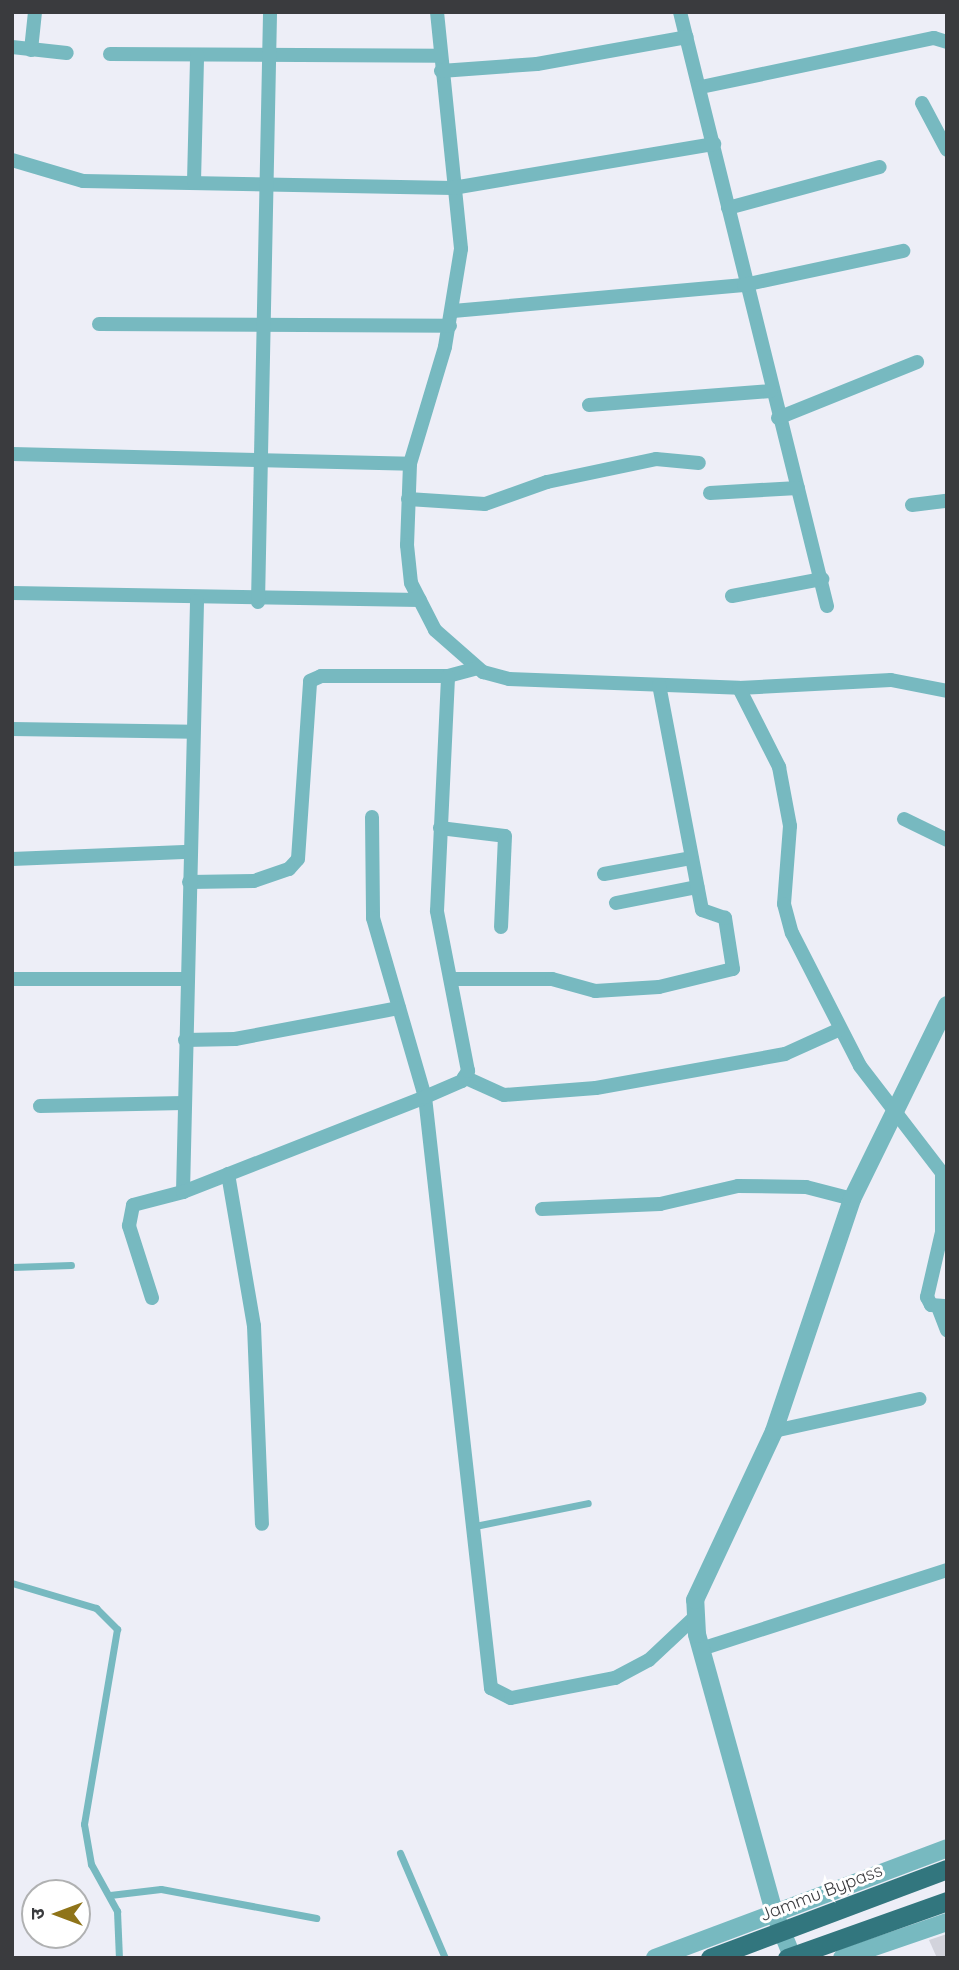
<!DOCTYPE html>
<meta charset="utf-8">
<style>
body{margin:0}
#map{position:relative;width:959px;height:1970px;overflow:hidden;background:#edeef7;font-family:Quicksand,"Noto Sans Devanagari",sans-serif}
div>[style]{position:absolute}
.building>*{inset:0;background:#d2d3dc}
.service>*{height:7px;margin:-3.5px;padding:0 3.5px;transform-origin:3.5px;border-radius:3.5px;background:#77b9c0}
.minor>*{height:14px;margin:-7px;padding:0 7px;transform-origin:7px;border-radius:7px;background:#77b9c0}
.tertiary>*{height:18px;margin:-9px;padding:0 9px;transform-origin:9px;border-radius:9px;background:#77b9c0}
.trunk>*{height:19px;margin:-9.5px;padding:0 9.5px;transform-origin:9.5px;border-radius:9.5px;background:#32767e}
span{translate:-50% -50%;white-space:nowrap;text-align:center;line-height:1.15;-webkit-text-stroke:6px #fff;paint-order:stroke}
.street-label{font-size:18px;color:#3a3b3e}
.frame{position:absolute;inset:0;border:14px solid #3a3b3e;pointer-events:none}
.north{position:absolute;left:21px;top:1879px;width:70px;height:70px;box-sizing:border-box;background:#fff;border:2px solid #b0b1b2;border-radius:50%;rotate:270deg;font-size:19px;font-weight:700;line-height:28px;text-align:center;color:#3a3b3e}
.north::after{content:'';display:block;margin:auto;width:24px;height:32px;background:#8f7419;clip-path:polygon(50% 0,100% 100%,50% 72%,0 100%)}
</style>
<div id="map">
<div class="building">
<div style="clip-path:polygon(947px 1934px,947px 1958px,937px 1958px,929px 1940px)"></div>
</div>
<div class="service">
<div style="left:12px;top:1267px;width:59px;rotate:-1.9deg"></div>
<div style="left:475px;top:1526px;width:115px;rotate:-11.5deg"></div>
<div style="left:12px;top:1583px;width:88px;rotate:16.6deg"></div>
<div style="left:96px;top:1608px;width:30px;rotate:45deg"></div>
<div style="left:117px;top:1629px;width:198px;rotate:99.6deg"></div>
<div style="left:84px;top:1824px;width:41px;rotate:80.1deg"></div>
<div style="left:91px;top:1864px;width:54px;rotate:61deg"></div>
<div style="left:117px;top:1911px;width:47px;rotate:87.6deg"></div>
<div style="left:400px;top:1853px;width:114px;rotate:66.8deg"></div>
<div style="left:110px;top:1895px;width:51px;rotate:-6.7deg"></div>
<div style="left:161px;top:1889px;width:158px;rotate:10.6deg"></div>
</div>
<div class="minor">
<div style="left:437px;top:12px;width:238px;rotate:84.2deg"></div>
<div style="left:461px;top:249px;width:99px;rotate:99.3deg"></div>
<div style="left:445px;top:347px;width:122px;rotate:106.7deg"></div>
<div style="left:410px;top:464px;width:81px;rotate:92.1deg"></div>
<div style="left:407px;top:545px;width:38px;rotate:84deg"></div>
<div style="left:411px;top:583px;width:53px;rotate:62.9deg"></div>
<div style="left:435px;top:630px;width:64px;rotate:41.2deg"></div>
<div style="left:483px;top:672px;width:27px;rotate:15deg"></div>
<div style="left:509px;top:679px;width:230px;rotate:2.2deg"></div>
<div style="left:739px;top:688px;width:152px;rotate:-3deg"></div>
<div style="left:891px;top:680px;width:57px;rotate:11.1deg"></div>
<div style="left:680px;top:12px;width:612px;rotate:76.1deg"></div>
<div style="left:12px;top:47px;width:55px;rotate:6.2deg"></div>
<div style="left:31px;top:50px;width:38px;rotate:-84deg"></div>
<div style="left:110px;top:54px;width:330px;rotate:0.3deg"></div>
<div style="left:441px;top:71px;width:96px;rotate:-4.2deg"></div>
<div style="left:537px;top:64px;width:152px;rotate:-10.2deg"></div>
<div style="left:701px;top:87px;width:238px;rotate:-11.9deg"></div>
<div style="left:934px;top:38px;width:14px;rotate:17deg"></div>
<div style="left:922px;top:103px;width:53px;rotate:62deg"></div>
<div style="left:12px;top:160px;width:74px;rotate:16.5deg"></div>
<div style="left:83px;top:181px;width:370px;rotate:1.1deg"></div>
<div style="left:453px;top:188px;width:265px;rotate:-9.6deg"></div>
<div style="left:194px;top:182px;width:127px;rotate:-88.6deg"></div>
<div style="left:728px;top:208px;width:157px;rotate:-15.1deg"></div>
<div style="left:453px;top:311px;width:292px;rotate:-5.1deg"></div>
<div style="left:744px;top:285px;width:163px;rotate:-12.1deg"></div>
<div style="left:99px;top:324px;width:351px;rotate:0.3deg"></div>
<div style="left:589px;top:405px;width:182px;rotate:-4.4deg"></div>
<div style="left:778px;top:418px;width:150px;rotate:-21.9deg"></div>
<div style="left:12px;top:454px;width:398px;rotate:1.4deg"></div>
<div style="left:710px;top:493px;width:88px;rotate:-3.3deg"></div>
<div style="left:408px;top:499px;width:77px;rotate:3.7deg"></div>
<div style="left:485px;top:504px;width:66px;rotate:-19.5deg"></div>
<div style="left:547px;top:482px;width:111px;rotate:-11.9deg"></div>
<div style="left:656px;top:459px;width:43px;rotate:5.3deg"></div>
<div style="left:912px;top:505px;width:35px;rotate:-7deg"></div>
<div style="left:12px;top:593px;width:408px;rotate:1deg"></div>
<div style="left:732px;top:596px;width:92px;rotate:-10.7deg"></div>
<div style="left:258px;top:602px;width:590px;rotate:-88.83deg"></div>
<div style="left:739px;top:688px;width:89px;rotate:63.1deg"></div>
<div style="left:779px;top:767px;width:60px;rotate:79.4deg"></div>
<div style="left:790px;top:826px;width:78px;rotate:94.4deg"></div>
<div style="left:784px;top:904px;width:30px;rotate:75deg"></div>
<div style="left:792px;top:933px;width:149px;rotate:62.9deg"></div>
<div style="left:860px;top:1066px;width:135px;rotate:52.5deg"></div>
<div style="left:942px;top:1173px;width:59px;rotate:90deg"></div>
<div style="left:942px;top:1232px;width:67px;rotate:103deg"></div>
<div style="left:927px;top:1297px;width:9px;rotate:63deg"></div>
<div style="left:931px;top:1305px;width:16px;rotate:4deg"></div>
<div style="left:12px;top:729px;width:181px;rotate:0.9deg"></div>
<div style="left:372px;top:817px;width:101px;rotate:89.4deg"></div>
<div style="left:373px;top:918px;width:186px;rotate:73.8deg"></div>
<div style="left:425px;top:1097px;width:595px;rotate:83.63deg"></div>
<div style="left:491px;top:1688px;width:22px;rotate:27deg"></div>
<div style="left:511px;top:1698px;width:106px;rotate:-10.9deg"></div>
<div style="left:615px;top:1678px;width:38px;rotate:-28deg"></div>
<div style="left:649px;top:1660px;width:63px;rotate:-43.1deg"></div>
<div style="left:904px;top:819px;width:48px;rotate:26deg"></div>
<div style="left:440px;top:828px;width:65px;rotate:7deg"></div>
<div style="left:505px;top:836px;width:91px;rotate:92.5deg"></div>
<div style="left:12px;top:859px;width:178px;rotate:-2.3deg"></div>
<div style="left:604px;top:874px;width:88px;rotate:-10.4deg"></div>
<div style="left:189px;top:882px;width:65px;rotate:-0.9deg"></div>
<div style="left:254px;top:881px;width:37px;rotate:-19deg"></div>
<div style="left:289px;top:869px;width:13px;rotate:-48deg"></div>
<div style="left:298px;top:859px;width:178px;rotate:-86.1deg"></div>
<div style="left:310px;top:681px;width:12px;rotate:-24deg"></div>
<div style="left:321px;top:676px;width:127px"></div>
<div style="left:448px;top:676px;width:30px;rotate:-15deg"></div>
<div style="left:616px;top:903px;width:83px;rotate:-11.2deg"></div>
<div style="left:12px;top:979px;width:174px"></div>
<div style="left:452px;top:979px;width:100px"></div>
<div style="left:552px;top:979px;width:45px;rotate:15.6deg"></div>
<div style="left:595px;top:991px;width:64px;rotate:-3.6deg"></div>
<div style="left:659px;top:987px;width:76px;rotate:-13.7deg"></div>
<div style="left:733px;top:969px;width:52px;rotate:-98.9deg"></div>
<div style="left:725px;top:918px;width:24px;rotate:-161deg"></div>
<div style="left:702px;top:910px;width:229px;rotate:-100.8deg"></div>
<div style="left:185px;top:1040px;width:50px;rotate:-1.1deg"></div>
<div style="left:235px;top:1039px;width:167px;rotate:-10.7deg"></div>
<div style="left:464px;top:1077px;width:44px;rotate:24.2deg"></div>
<div style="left:504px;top:1095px;width:92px;rotate:-4.4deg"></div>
<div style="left:596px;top:1088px;width:192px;rotate:-10.2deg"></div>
<div style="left:785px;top:1054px;width:58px;rotate:-24.4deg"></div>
<div style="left:40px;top:1106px;width:144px;rotate:-1.2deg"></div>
<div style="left:228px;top:1174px;width:154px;rotate:80.3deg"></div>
<div style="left:254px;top:1326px;width:198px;rotate:87.7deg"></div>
<div style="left:183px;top:1192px;width:591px;rotate:-88.64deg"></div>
<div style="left:542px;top:1209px;width:118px;rotate:-2.4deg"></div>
<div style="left:660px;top:1204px;width:80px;rotate:-13deg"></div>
<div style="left:738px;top:1186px;width:68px;rotate:0.8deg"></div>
<div style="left:806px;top:1187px;width:48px;rotate:14.6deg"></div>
<div style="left:152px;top:1298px;width:76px;rotate:-107.7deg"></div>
<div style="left:129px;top:1226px;width:21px;rotate:-79deg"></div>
<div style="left:133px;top:1205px;width:52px;rotate:-14.6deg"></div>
<div style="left:183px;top:1192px;width:260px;rotate:-21.4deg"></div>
<div style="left:425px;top:1097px;width:40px;rotate:-23.4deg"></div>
<div style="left:462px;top:1081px;width:12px;rotate:-59deg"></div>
<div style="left:468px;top:1071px;width:163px;rotate:-101deg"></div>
<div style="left:437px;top:911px;width:235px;rotate:-87.3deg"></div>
<div style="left:938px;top:1307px;width:25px;rotate:69deg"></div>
<div style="left:774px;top:1431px;width:149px;rotate:-12.4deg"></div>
<div style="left:701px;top:1649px;width:258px;rotate:-17.8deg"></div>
</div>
<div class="tertiary">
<div style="left:792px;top:1956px;width:48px;rotate:-112.2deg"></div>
<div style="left:774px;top:1912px;width:288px;rotate:-105.5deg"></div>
<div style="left:697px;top:1634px;width:34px;rotate:-93deg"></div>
<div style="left:695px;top:1600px;width:187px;rotate:-64.9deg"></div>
<div style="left:774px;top:1431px;width:245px;rotate:-71.4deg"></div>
<div style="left:852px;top:1199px;width:216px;rotate:-63.9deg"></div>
<div style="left:655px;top:1958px;width:312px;rotate:-20.6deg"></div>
<div style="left:842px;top:1958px;width:111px;rotate:-18.9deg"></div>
</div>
<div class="trunk">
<div style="left:710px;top:1958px;width:253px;rotate:-20.6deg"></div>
<div style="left:787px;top:1958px;width:170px;rotate:-19.6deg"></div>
</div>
<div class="street-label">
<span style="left:821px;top:1893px;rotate:-21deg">Jammu Bypass</span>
</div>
<div class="frame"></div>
<div class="north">उ</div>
</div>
